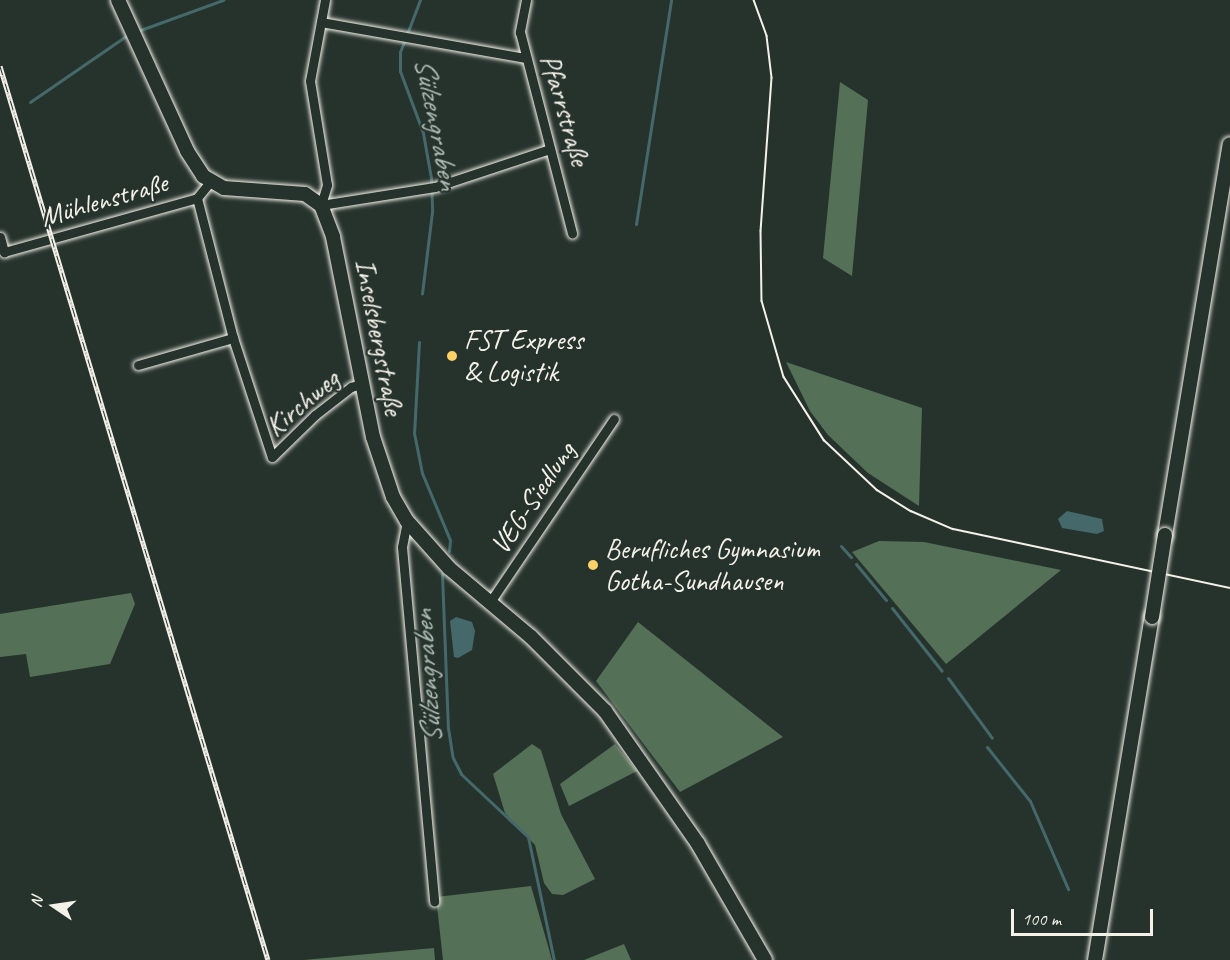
<!DOCTYPE html>
<meta charset="utf-8">
<style>
body{margin:0}
#map{position:relative;width:1230px;height:960px;overflow:hidden;background:#26332d;font-family:Caveat,sans-serif}
div>[style]{position:absolute}
.green>*{inset:0;background:#547057}
.water>*{inset:0;background:#45696a}
.stream>*{height:3px;margin:-1.5px;padding:0 1.5px;transform-origin:1.5px;border-radius:1.5px;background:#45696a}
.roads{filter:drop-shadow(0 0 2px #f4f1e8) drop-shadow(0 0 2px #f4f1e8)}
.street>*{height:9px;margin:-4.5px;padding:0 4.5px;transform-origin:4.5px;border-radius:4.5px;background:#26332d}
.secondary>*{height:14px;margin:-7px;padding:0 7px;transform-origin:7px;border-radius:7px;background:#26332d}
.tram>*{height:1.5px;margin:-0.75px;padding:0 0.75px;transform-origin:0.75px;border-radius:0.75px;background:#f4f1e8}
.rail>*{height:5px;margin-top:-2.5px;transform-origin:0;background:repeating-linear-gradient(90deg,#26332d 0 9px,#f4f1e8 0 18px);box-sizing:border-box;border-block:2px solid #f4f1e8}
.bridges{filter:drop-shadow(0 0 2px #f4f1e8) drop-shadow(0 0 2px #f4f1e8)}
.secondary-bridge>*{height:14px;margin:-7px;padding:0 7px;transform-origin:7px;border-radius:7px;background:#26332d}
.dots>*{width:16px;height:16px;translate:-50% -50%;box-sizing:border-box;border:3px solid #26332d;border-radius:50%}
span{translate:-50% -50%;white-space:nowrap;text-align:center;line-height:1.15;-webkit-text-stroke:4.5px #26332d;paint-order:stroke}
.street-label{font-size:28px;color:#f4f1e8}
.poi-label{font-size:28px;color:#f4f1e8}
.left{translate:0 -50%;text-align:left}
.water-label{font-size:30px;color:#aebbb6;font-style:italic}
.north{position:absolute;left:24px;top:876px;width:60px;height:60px;-webkit-text-stroke:4px #26332d;paint-order:stroke;rotate:283deg;font-size:16px;font-weight:700;line-height:24px;text-align:center;color:#f4f1e8}
.north::after{content:'';display:block;margin:auto;width:21px;height:27px;background:#f4f1e8;clip-path:polygon(50% 0,100% 100%,50% 72%,0 100%)}
.scale{position:absolute;left:1011px;top:909px;width:142px;height:27px;box-sizing:border-box;border:3px solid #f4f1e8;border-top:0;padding-left:8px;font-size:18px;line-height:21px;white-space:nowrap;color:#f4f1e8;-webkit-text-stroke:4px #26332d;paint-order:stroke}
</style>
<div id="map">
<div class="green">
<div style="clip-path:polygon(840px 82px,868px 100px,852px 276px,823px 258px)"></div>
<div style="clip-path:polygon(786px 362px,922px 408px,919px 506px,868px 473px,828px 435px,810px 411px)"></div>
<div style="clip-path:polygon(879px 541px,924px 542px,1061px 570px,946px 664px,852px 552px)"></div>
<div style="clip-path:polygon(131px 593px,135px 604px,110px 664px,30px 677px,26px 654px,0 657px,0 614px)"></div>
<div style="clip-path:polygon(638px 622px,711px 680px,783px 737px,680px 792px,596px 681px)"></div>
<div style="clip-path:polygon(532px 744px,541px 750px,561px 814px,595px 879px,563px 895px,552px 894px,544px 883px,535px 845px,505px 813px,493px 774px)"></div>
<div style="clip-path:polygon(615px 744px,637px 771px,569px 806px,560px 784px)"></div>
<div style="clip-path:polygon(531px 886px,552px 960px,443px 960px,436px 897px)"></div>
<div style="clip-path:polygon(624px 944px,631px 960px,584px 960px)"></div>
<div style="clip-path:polygon(434px 948px,435px 960px,304px 960px,400px 951px)"></div>
</div>
<div class="water">
<div style="clip-path:polygon(1067px 511px,1102px 519px,1104px 531px,1097px 534px,1062px 528px,1058px 519px)"></div>
<div style="clip-path:polygon(456px 617px,472px 622px,475px 631px,472px 650px,458px 658px,454px 657px,450px 621px)"></div>
</div>
<div class="stream">
<div style="left:420px;top:0;width:56px;rotate:111deg"></div>
<div style="left:400px;top:52px;width:19px;rotate:90deg"></div>
<div style="left:400px;top:71px;width:66px;rotate:69.6deg"></div>
<div style="left:423px;top:133px;width:46px;rotate:79.9deg"></div>
<div style="left:431px;top:178px;width:34px;rotate:88deg"></div>
<div style="left:432px;top:212px;width:82px;rotate:97deg"></div>
<div style="left:135px;top:32px;width:94px;rotate:-20deg"></div>
<div style="left:30px;top:102px;width:120px;rotate:-34.5deg"></div>
<div style="left:636px;top:224px;width:227px;rotate:-81.1deg"></div>
<div style="left:419px;top:342px;width:91px;rotate:93.1deg"></div>
<div style="left:414px;top:433px;width:41px;rotate:78.7deg"></div>
<div style="left:422px;top:473px;width:73px;rotate:67.3deg"></div>
<div style="left:450px;top:540px;width:11px;rotate:95deg"></div>
<div style="left:841px;top:546px;width:15px;rotate:48deg"></div>
<div style="left:856px;top:564px;width:47px;rotate:50.2deg"></div>
<div style="left:442px;top:574px;width:154px;rotate:87.8deg"></div>
<div style="left:448px;top:728px;width:30px;rotate:81deg"></div>
<div style="left:453px;top:758px;width:18px;rotate:63deg"></div>
<div style="left:461px;top:774px;width:92px;rotate:43.2deg"></div>
<div style="left:528px;top:837px;width:126px;rotate:78.1deg"></div>
<div style="left:892px;top:608px;width:80px;rotate:51.6deg"></div>
<div style="left:948px;top:678px;width:74px;rotate:53.7deg"></div>
<div style="left:987px;top:747px;width:69px;rotate:51.5deg"></div>
<div style="left:1030px;top:801px;width:96px;rotate:66.6deg"></div>
</div>
<div class="roads">
<div class="street">
<div style="left:325px;top:0;width:82px;rotate:100.5deg"></div>
<div style="left:310px;top:81px;width:105px;rotate:80.7deg"></div>
<div style="left:327px;top:185px;width:21px;rotate:107deg"></div>
<div style="left:321px;top:205px;width:115px;rotate:-9deg"></div>
<div style="left:435px;top:187px;width:121px;rotate:-18.3deg"></div>
<div style="left:526px;top:0;width:33px;rotate:101deg"></div>
<div style="left:520px;top:32px;width:208px;rotate:75.5deg"></div>
<div style="left:321px;top:22px;width:208px;rotate:10deg"></div>
<div style="left:197px;top:198px;width:145px;rotate:75.6deg"></div>
<div style="left:233px;top:338px;width:125px;rotate:71.9deg"></div>
<div style="left:272px;top:457px;width:60px;rotate:-44.3deg"></div>
<div style="left:315px;top:415px;width:46px;rotate:-37.9deg"></div>
<div style="left:351px;top:387px;width:10px;rotate:-17deg"></div>
<div style="left:0;top:237px;width:16px;rotate:75deg"></div>
<div style="left:4px;top:252px;width:200px;rotate:-15.6deg"></div>
<div style="left:197px;top:198px;width:21px;rotate:-51deg"></div>
<div style="left:138px;top:365px;width:99px;rotate:-15.9deg"></div>
<div style="left:407px;top:521px;width:26px;rotate:101deg"></div>
<div style="left:402px;top:547px;width:356px;rotate:84.8deg"></div>
<div style="left:490px;top:602px;width:221px;rotate:-55.9deg"></div>
</div>
<div class="secondary">
<div style="left:118px;top:0;width:166px;rotate:65.4deg"></div>
<div style="left:187px;top:151px;width:30px;rotate:57deg"></div>
<div style="left:203px;top:176px;width:24px;rotate:30deg"></div>
<div style="left:224px;top:188px;width:81px;rotate:4.2deg"></div>
<div style="left:305px;top:194px;width:19px;rotate:35deg"></div>
<div style="left:321px;top:205px;width:34px;rotate:69deg"></div>
<div style="left:333px;top:237px;width:204px;rotate:78.7deg"></div>
<div style="left:373px;top:437px;width:63px;rotate:71.6deg"></div>
<div style="left:393px;top:497px;width:28px;rotate:60deg"></div>
<div style="left:407px;top:521px;width:63px;rotate:48.2deg"></div>
<div style="left:449px;top:568px;width:107px;rotate:40.1deg"></div>
<div style="left:531px;top:637px;width:105px;rotate:45deg"></div>
<div style="left:605px;top:711px;width:162px;rotate:55deg"></div>
<div style="left:698px;top:844px;width:134px;rotate:60deg"></div>
<div style="left:1165px;top:535px;width:396px;rotate:-80.6deg"></div>
<div style="left:1095px;top:960px;width:348px;rotate:-80.6deg"></div>
</div>
</div>
<div class="tram">
<div style="left:754px;top:0;width:38px;rotate:70deg"></div>
<div style="left:767px;top:36px;width:42px;rotate:83.2deg"></div>
<div style="left:772px;top:78px;width:153px;rotate:94.1deg"></div>
<div style="left:761px;top:231px;width:70px;rotate:89.2deg"></div>
<div style="left:762px;top:301px;width:79px;rotate:73.9deg"></div>
<div style="left:784px;top:377px;width:75px;rotate:57.6deg"></div>
<div style="left:824px;top:440px;width:73px;rotate:43.3deg"></div>
<div style="left:877px;top:490px;width:40px;rotate:32deg"></div>
<div style="left:911px;top:511px;width:46px;rotate:23.2deg"></div>
<div style="left:953px;top:529px;width:283px;rotate:12deg"></div>
</div>
<div class="rail">
<div style="left:0;top:66px;width:933px;rotate:73.31deg"></div>
</div>
<div class="bridges">
<div class="secondary-bridge">
<div style="left:1152px;top:617px;width:83px;rotate:-81deg"></div>
</div>
</div>
<div class="dots">
<div style="left:452px;top:356px;background:#ffd166"></div>
<div style="left:593px;top:565px;background:#ffd166"></div>
</div>
<div class="street-label">
<span style="left:565px;top:110px;rotate:74deg">Pfarrstraße</span>
<span style="left:104px;top:200px;rotate:-16deg">Mühlenstraße</span>
<span style="left:379px;top:337px;rotate:79deg">Inselsbergstraße</span>
<span style="left:302px;top:403px;rotate:-40deg">Kirchweg</span>
<span style="left:533px;top:498px;rotate:-56deg">VEG-Siedlung</span>
</div>
<div class="poi-label">
<span class="left" style="left:464px;top:356px">FST Express<br>&amp; Logistik</span>
<span class="left" style="left:605px;top:565px">Berufliches Gymnasium<br>Gotha-Sundhausen</span>
</div>
<div class="water-label">
<span style="left:437px;top:123px;rotate:79deg">Sülzengraben</span>
<span style="left:427px;top:677px;rotate:-94deg">Sülzengraben</span>
</div>
<div class="north">N</div>
<div class="scale">100 m</div>
</div>
